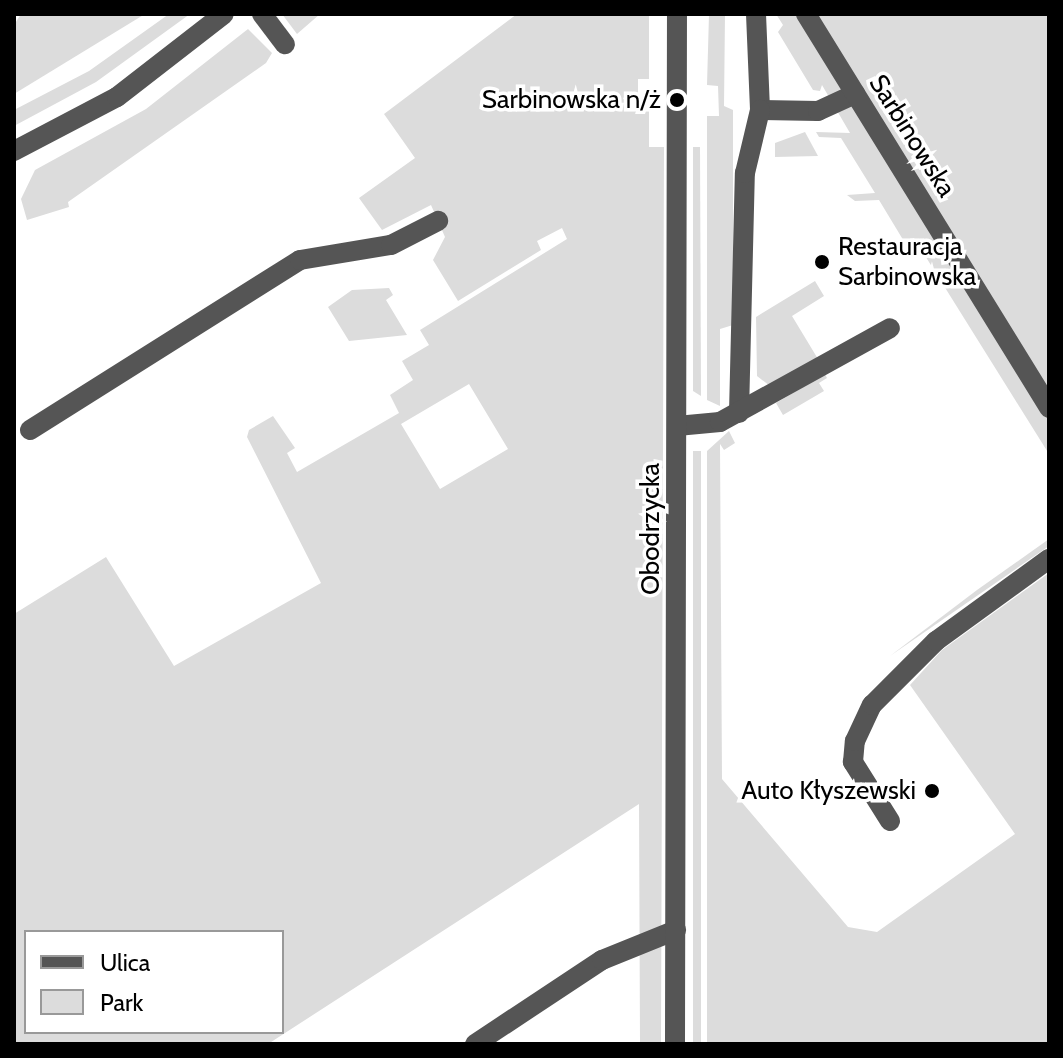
<!DOCTYPE html>
<meta charset="utf-8">
<style>
body{margin:0}
#map{position:relative;width:1063px;height:1058px;overflow:hidden;background:#fff;font-family:Cabin,sans-serif}
div>[style]{position:absolute}
.green>*{inset:0;background:#dcdcdc;transform-origin:0 0}
.minor>*{height:20px;margin:-10px;padding:0 10px;transform-origin:10px;border-radius:10px;background:#555}
.dots>*{width:22px;height:22px;translate:-50% -50%;box-sizing:border-box;border:4px solid #fff;border-radius:50%}
span{translate:-50% -50%;white-space:nowrap;text-align:center;line-height:1.15;-webkit-text-stroke:7px #fff;paint-order:stroke}
.poi-label{font-size:26px;color:#000}
.right{translate:-100% -50%;text-align:right}
.left{translate:0 -50%;text-align:left}
.street-label{font-size:26px;color:#000}
.frame{position:absolute;inset:0;border:16px solid #000;pointer-events:none}
.legend{position:absolute;left:24px;top:930px;width:260px;height:104px;box-sizing:border-box;background:#fff;border:2px solid #999;margin:0;padding:10px 14px;list-style:none;font-size:24px;color:#000}
.legend li{display:flex;align-items:center;gap:16px;height:40px}
.legend b{width:40px;border:2px solid #999}
</style>
<div id="map">
<div class="green">
<div style="clip-path:polygon(21px 14px,145px 14px,14px 94px,14px 25px)"></div>
<div style="clip-path:polygon(169px 14px,190px 14px,96px 82px,14px 126px,14px 110px,89px 71px)"></div>
<div style="clip-path:polygon(282px 14px,320px 14px,297px 34px)"></div>
<div style="clip-path:polygon(evenodd,517px 14px,649px 14px,649px 79px,638px 79px,638px 109px,649px 110px,649px 147px,664px 147px,661px 1044px,640px 1044px,639px 804px,268px 1044px,14px 1044px,14px 614px,106px 557px,174px 666px,321px 583px,247px 437px,249px 430px,273px 416px,295px 448px,287px 453px,297px 472px,399px 413px,390px 395px,413px 380px,402px 361px,429px 345px,420px 330px,567px 239px,562px 228px,537px 241px,541px 250px,458px 301px,433px 260px,445px 237px,431px 205px,382px 230px,359px 198px,415px 158px,384px 114px,517px 14px,469px 384px,508px 449px,440px 489px,401px 424px,469px 384px,517px 14px,26px 932px,282px 932px,282px 1032px,26px 1032px,26px 932px)"></div>
<div style="clip-path:polygon(709px 14px,725px 14px,724px 106px,733px 110px,733px 325px,720px 329px,720px 406px,707px 400px,707px 116px,719px 116px,718px 86px,707px 85px)"></div>
<div style="clip-path:polygon(776px 14px,1049px 14px,1049px 454px,914px 238px,905px 243px,879px 200px,855px 201px,847px 195px,875px 193px,841px 138px,819px 137px,816px 132px,850px 133px,822px 85px,820px 91px,813px 90px,778px 32px,783px 25px)"></div>
<div style="clip-path:polygon(248px 29px,272px 53px,266px 63px,68px 202px,69px 207px,27px 220px,21px 199px,35px 170px,146px 109px)"></div>
<div style="clip-path:polygon(805px 132px,818px 156px,775px 157px,775px 143px)"></div>
<div style="clip-path:polygon(693px 147px,700px 147px,701px 396px,693px 391px)"></div>
<div style="clip-path:polygon(815px 281px,824px 296px,792px 316px,818px 359px,770px 386px,757px 376px,756px 317px)"></div>
<div style="clip-path:polygon(389px 288px,393px 295px,386px 300px,407px 335px,349px 341px,328px 307px,352px 290px)"></div>
<div style="clip-path:polygon(825px 374px,827px 378px,819px 383px,824px 391px,783px 415px,776px 403px)"></div>
<div style="clip-path:polygon(729px 431px,735px 443px,724px 450px,720px 444px,722px 779px,848px 927px,877px 932px,1015px 834px,910px 685px,942px 650px,1049px 573px,1049px 1044px,707px 1044px,707px 451px)"></div>
<div style="left:693px;top:451px;width:8px;height:593px"></div>
<div style="clip-path:polygon(1049px 539px,1049px 546px,890px 656px,977px 590px)"></div>
</div>
<div class="minor">
<div style="left:262px;top:14px;width:38px;rotate:53deg"></div>
<div style="left:756px;top:14px;width:96px;rotate:87.6deg"></div>
<div style="left:760px;top:110px;width:58px;rotate:1deg"></div>
<div style="left:818px;top:111px;width:41px;rotate:-24.7deg"></div>
<div style="left:806px;top:14px;width:463px;rotate:58.3deg"></div>
<div style="left:14px;top:151px;width:116px;rotate:-27.7deg"></div>
<div style="left:117px;top:97px;width:135px;rotate:-37.8deg"></div>
<div style="left:739px;top:413px;width:240px;rotate:-88.6deg"></div>
<div style="left:745px;top:173px;width:65px;rotate:-76.6deg"></div>
<div style="left:677px;top:426px;width:43px;rotate:-5.3deg"></div>
<div style="left:720px;top:422px;width:194px;rotate:-28.9deg"></div>
<div style="left:30px;top:430px;width:319px;rotate:-32.2deg"></div>
<div style="left:300px;top:260px;width:92px;rotate:-9.4deg"></div>
<div style="left:391px;top:245px;width:53px;rotate:-27.1deg"></div>
<div style="left:890px;top:821px;width:70px;rotate:-122.1deg"></div>
<div style="left:853px;top:762px;width:21px;rotate:-85deg"></div>
<div style="left:855px;top:741px;width:40px;rotate:-65deg"></div>
<div style="left:872px;top:705px;width:91px;rotate:-45deg"></div>
<div style="left:936px;top:641px;width:140px;rotate:-36deg"></div>
<div style="left:475px;top:1044px;width:152px;rotate:-33.5deg"></div>
<div style="left:602px;top:960px;width:80px;rotate:-22.1deg"></div>
<div style="left:675px;top:1044px;width:1030px;rotate:-89.89deg"></div>
</div>
<div class="dots">
<div style="left:677px;top:100px;background:#000"></div>
<div style="left:822px;top:262px;background:#000"></div>
<div style="left:932px;top:791px;background:#000"></div>
</div>
<div class="poi-label">
<span class="right" style="left:661px;top:100px">Sarbinowska n/ż</span>
<span class="left" style="left:838px;top:262px">Restauracja<br>Sarbinowska</span>
<span class="right" style="left:916px;top:791px">Auto Kłyszewski</span>
</div>
<div class="street-label">
<span style="left:912px;top:136px;rotate:58deg">Sarbinowska</span>
<span style="left:651px;top:529px;rotate:-90deg">Obodrzycka</span>
</div>
<div class="frame"></div>
<ul class="legend">
<li><b style="height:10px;background:#555"></b>Ulica</li>
<li><b style="height:22px;background:#dcdcdc"></b>Park</li>
</ul>
</div>
